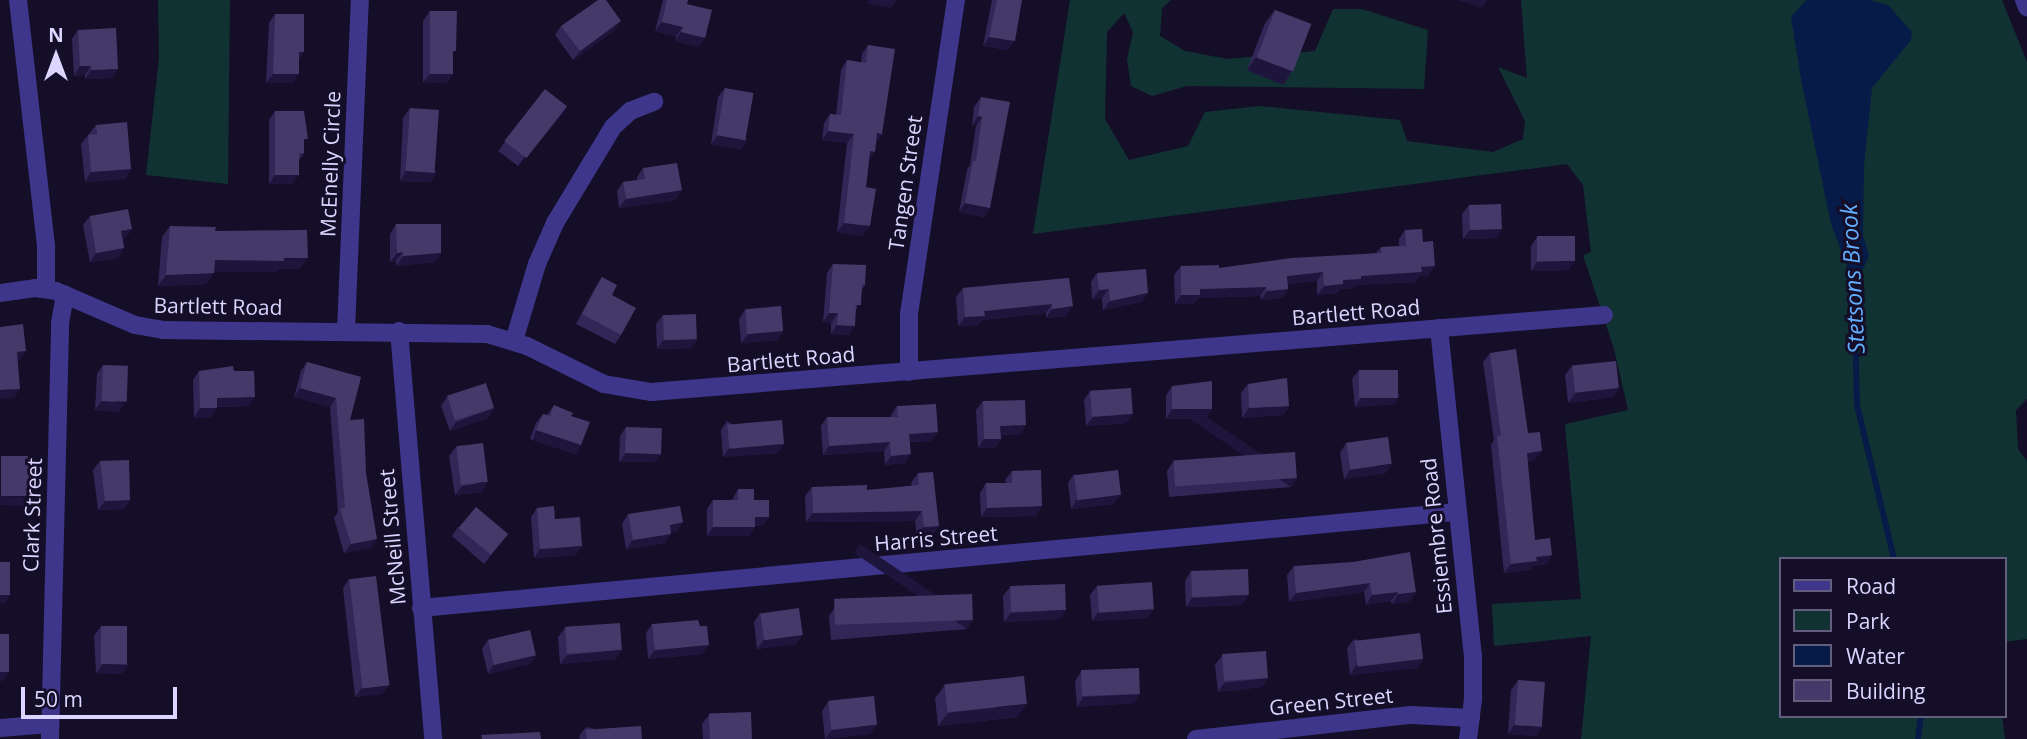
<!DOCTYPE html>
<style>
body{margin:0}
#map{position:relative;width:2027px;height:739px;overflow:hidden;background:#140e28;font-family:"Open Sans",sans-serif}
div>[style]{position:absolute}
.green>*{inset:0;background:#113232}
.water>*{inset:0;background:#071b48}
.stream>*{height:6px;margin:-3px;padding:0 3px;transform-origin:3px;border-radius:3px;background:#071b48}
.minor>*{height:18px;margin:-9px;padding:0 9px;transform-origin:9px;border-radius:9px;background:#3e368a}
.wall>*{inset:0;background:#322657}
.shaded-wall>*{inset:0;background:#1e153c;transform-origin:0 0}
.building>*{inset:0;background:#443969;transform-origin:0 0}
span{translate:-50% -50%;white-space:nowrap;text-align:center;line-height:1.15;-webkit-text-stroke:6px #140e28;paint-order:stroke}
.street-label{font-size:21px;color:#dcd5ff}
.water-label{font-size:23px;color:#63afff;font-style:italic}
.legend{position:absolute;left:1779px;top:557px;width:228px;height:161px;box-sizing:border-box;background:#140e28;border:2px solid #645e7e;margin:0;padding:9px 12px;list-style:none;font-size:21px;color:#dcd5ff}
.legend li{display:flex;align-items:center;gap:14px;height:35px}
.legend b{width:35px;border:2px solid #645e7e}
.north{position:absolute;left:21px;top:21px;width:70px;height:70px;-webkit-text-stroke:5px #140e28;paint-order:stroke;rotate:0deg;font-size:19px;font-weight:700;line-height:28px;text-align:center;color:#dcd5ff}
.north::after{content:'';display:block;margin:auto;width:24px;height:32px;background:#dcd5ff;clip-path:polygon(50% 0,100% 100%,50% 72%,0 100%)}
.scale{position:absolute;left:21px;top:687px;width:156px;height:32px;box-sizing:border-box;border:4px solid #dcd5ff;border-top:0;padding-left:9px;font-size:21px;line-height:24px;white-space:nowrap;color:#dcd5ff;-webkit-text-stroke:5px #140e28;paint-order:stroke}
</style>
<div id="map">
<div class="green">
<div style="clip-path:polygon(158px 0,230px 0,228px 184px,146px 175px,159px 58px)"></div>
<div style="clip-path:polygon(1070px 0,1171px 0,1162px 8px,1160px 36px,1185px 51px,1228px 59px,1315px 51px,1333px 9px,1362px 9px,1428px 30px,1424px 89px,1187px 86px,1152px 96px,1131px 86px,1127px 60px,1133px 32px,1124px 13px,1107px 32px,1105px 119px,1129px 160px,1188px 146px,1205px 112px,1259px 106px,1400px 120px,1407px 141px,1493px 152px,1523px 139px,1525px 121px,1498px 67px,1527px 78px,1521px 0,2002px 0,2027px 62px,2027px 399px,2016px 410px,2018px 449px,2027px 461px,2027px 639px,2004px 642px,2004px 559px,1780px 559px,1780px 716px,2002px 716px,2005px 739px,1581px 739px,1591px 636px,1494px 646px,1492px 604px,1581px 599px,1565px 424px,1628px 410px,1614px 349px,1583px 255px,1591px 252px,1583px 185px,1567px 164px,1033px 234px)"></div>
</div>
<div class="water">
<div style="clip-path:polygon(1806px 0,1869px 0,1888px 5px,1912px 32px,1911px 40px,1872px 88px,1864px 166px,1863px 235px,1869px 256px,1855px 287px,1831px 224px,1801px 79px,1791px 17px)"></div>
</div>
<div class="stream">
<div style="left:1854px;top:282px;width:123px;rotate:88.6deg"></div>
<div style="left:1857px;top:405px;width:158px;rotate:76.5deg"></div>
<div style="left:1918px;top:739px;width:23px;rotate:-83deg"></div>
</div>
<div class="minor">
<div style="left:18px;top:0;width:249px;rotate:83.5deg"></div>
<div style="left:46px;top:247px;width:42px;rotate:90deg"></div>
<div style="left:2024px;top:0;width:8px;rotate:67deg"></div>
<div style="left:0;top:293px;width:35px;rotate:-8deg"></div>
<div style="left:35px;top:288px;width:21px;rotate:8deg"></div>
<div style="left:56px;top:291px;width:86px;rotate:23.3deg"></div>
<div style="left:135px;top:325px;width:27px;rotate:10deg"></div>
<div style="left:162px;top:330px;width:325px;rotate:0.7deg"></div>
<div style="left:487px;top:334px;width:42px;rotate:16.7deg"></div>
<div style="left:527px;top:346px;width:86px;rotate:26.3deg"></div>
<div style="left:604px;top:384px;width:48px;rotate:9.7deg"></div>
<div style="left:651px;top:392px;width:956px;rotate:-4.62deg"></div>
<div style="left:1439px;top:328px;width:331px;rotate:84.1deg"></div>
<div style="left:1473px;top:657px;width:42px;rotate:90deg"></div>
<div style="left:1473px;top:699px;width:40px;rotate:97.1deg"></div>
<div style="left:346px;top:330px;width:330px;rotate:-87.6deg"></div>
<div style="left:399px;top:331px;width:409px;rotate:85.2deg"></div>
<div style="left:514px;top:341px;width:80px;rotate:-73.4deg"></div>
<div style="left:537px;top:264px;width:45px;rotate:-66.3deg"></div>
<div style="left:555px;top:223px;width:112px;rotate:-58.9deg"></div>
<div style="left:613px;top:127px;width:23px;rotate:-43deg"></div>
<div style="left:630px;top:111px;width:26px;rotate:-21deg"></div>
<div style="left:909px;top:372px;width:58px;rotate:-90deg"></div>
<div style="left:909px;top:314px;width:317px;rotate:-81.5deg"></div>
<div style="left:421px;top:608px;width:1038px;rotate:-5.3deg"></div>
<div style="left:0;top:728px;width:50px;rotate:-4.6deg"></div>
<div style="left:50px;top:739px;width:416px;rotate:-88.6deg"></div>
<div style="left:60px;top:323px;width:29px;rotate:-80deg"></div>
<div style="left:1196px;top:739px;width:216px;rotate:-6.4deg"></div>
<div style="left:1411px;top:715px;width:60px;rotate:2.9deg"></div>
</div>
<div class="wall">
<div style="clip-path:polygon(663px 0,688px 0,687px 4px,699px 47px,675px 41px,676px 36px,655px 31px)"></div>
<div style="clip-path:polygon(992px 0,1022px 0,1008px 50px,983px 46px)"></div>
<div style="clip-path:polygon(1275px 10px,1292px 71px,1283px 85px,1247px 70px,1265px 23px)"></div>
<div style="clip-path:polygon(430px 11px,453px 55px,453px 74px,446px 83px,423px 83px,423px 21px)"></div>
<div style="clip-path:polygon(275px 14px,299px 61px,292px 83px,266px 83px,269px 23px)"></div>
<div style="clip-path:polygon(561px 26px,615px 30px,573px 60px,555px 35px)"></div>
<div style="clip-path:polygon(78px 30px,112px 78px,85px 79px,85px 75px,74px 76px,72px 39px)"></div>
<div style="clip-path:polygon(868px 45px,882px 134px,876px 143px,869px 161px,866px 187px,863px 236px,837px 232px,847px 143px,822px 140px,824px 123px,830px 114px,836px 115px,841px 70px,847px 60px,861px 63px,862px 54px)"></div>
<div style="clip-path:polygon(725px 88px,747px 140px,741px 149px,711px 144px,718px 97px)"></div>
<div style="clip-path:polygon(981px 97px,990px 208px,984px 217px,959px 212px,967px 170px,970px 165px,976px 126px,972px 126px,974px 107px)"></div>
<div style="clip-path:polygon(567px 106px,561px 116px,518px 166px,498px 151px,505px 142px)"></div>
<div style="clip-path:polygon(410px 108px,436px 173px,430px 182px,400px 181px,403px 118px)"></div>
<div style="clip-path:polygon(275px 111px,304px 144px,304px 153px,299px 160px,292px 184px,269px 184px,269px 120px)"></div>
<div style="clip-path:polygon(96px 125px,131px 169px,125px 179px,85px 182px,81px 144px)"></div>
<div style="clip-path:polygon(643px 168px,682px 190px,675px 200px,619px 208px,617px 191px,623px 182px,637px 180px,637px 177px)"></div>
<div style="clip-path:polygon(1469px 205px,1502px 229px,1496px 238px,1463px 239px,1462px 214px)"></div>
<div style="clip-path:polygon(90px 216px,126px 238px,123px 238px,124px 248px,118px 258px,90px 262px,83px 225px)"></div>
<div style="clip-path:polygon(396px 224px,435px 262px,396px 266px,396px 261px,390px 262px,390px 234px)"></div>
<div style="clip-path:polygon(170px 226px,215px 231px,300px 269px,278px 269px,276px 272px,214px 272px,206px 284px,158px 286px,162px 237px)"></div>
<div style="clip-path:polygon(1405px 230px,1423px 242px,1428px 276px,1419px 276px,1415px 282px,1356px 285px,1354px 288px,1340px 289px,1337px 293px,1317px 295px,1317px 281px,1288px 284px,1288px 289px,1282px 298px,1261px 300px,1260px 296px,1198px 298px,1194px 304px,1175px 304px,1174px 275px,1181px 266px,1219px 268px,1376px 253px,1381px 247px,1399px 246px,1399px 239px)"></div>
<div style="clip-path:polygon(1537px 237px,1569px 270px,1531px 271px,1531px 246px)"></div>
<div style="clip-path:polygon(833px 264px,865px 285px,862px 290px,849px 335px,831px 334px,831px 323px,823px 322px,827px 273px)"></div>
<div style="clip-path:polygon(1097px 273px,1142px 302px,1103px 310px,1102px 298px,1092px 299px,1091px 282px)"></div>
<div style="clip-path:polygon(602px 277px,612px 295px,621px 335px,615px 344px,576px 324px,596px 286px)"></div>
<div style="clip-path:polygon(1069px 278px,1066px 316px,1046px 318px,1046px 313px,982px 320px,978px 325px,958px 326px,956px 297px,963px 288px)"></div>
<div style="clip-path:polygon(745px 310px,783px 331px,777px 340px,741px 343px,739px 319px)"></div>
<div style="clip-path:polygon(663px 315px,697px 339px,691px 348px,657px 349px,656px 324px)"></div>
<div style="clip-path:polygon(1490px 353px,1528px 433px,1535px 460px,1527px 461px,1535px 540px,1552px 555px,1546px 564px,1533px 566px,1530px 570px,1504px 573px,1491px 445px,1494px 440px,1483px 362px)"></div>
<div style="clip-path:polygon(307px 362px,361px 377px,350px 420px,366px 473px,371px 548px,344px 553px,334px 518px,338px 512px,330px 407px,294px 397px,301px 371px)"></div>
<div style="clip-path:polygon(103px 365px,119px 412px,95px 410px,97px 374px)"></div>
<div style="clip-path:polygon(1572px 366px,1619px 388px,1613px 397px,1568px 403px,1565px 375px)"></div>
<div style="clip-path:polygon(1359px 370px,1400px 395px,1394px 404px,1355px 407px,1352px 379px)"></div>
<div style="clip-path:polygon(199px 371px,234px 371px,248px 406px,217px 407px,211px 417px,194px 418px,193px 380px)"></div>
<div style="clip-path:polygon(1248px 384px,1289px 406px,1283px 415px,1242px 418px,1241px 393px)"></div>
<div style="clip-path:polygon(1172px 386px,1212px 409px,1206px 418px,1166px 419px,1166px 396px)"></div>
<div style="clip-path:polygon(1090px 391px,1127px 423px,1086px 426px,1084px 400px)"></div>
<div style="clip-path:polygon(447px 397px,494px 408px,488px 418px,450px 431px,441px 406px)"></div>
<div style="clip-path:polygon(983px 401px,1020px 435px,1001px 435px,1001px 439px,995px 448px,978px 448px,976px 410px)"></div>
<div style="clip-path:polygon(554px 405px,571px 416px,581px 445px,575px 454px,530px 439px,536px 423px,543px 414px,547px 415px)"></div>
<div style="clip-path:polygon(897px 406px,938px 432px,931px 441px,910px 442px,905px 463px,885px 465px,884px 451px,823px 455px,821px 426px,827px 417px,891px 417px,891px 415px)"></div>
<div style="clip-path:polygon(727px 421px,778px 453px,723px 457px,721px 430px)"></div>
<div style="clip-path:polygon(626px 427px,655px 462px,619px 462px,620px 436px)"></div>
<div style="clip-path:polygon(1346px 443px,1386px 473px,1344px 479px,1340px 453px)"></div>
<div style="clip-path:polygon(456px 447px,482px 492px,455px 495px,449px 456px)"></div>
<div style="clip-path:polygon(100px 461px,130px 500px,124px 509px,98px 510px,93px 470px)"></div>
<div style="clip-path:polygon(1173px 462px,1297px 478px,1291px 487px,1169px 497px,1167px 471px)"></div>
<div style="clip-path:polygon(1012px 471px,1042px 506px,1035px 516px,981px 517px,980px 493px,986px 483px,1006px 483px,1005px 480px)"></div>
<div style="clip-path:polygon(918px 473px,939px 526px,932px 535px,917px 536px,915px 521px,806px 522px,805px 496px,812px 487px,867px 490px,912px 486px,911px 483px)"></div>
<div style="clip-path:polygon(1074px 474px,1114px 504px,1071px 509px,1068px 483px)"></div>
<div style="clip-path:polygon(738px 489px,754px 500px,763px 526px,755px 526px,749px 536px,707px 536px,707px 509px,713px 500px,732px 500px)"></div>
<div style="clip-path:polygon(537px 508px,555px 519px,576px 555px,534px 558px,531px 517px)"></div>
<div style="clip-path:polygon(628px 514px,683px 522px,676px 532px,671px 532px,665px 543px,626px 549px,622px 524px)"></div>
<div style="clip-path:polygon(458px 527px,508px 534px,484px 564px,452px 536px)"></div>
<div style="clip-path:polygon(1294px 566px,1416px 592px,1410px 601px,1392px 604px,1391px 601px,1366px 605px,1364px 592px,1289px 602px,1287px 575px)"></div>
<div style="clip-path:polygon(1191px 571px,1242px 605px,1186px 607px,1185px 581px)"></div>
<div style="clip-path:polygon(349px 579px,389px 685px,382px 694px,355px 697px,343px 588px)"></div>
<div style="clip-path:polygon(1097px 586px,1154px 609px,1147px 618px,1092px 621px,1090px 595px)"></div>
<div style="clip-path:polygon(1010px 587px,1060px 619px,1004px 622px,1003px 596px)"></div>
<div style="clip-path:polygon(835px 607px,973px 620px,967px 629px,831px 640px,829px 616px)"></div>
<div style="clip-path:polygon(760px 613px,803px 635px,796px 644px,757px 649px,754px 622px)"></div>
<div style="clip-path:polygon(652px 624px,702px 654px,648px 659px,646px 633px)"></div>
<div style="clip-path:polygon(101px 626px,128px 665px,121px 674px,96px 673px,94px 636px)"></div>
<div style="clip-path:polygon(565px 628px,616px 659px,560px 664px,558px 637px)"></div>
<div style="clip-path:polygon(1354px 639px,1423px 659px,1417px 668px,1350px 675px,1347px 648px)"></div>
<div style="clip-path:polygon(488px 640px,536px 655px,529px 664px,488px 674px,482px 649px)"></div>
<div style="clip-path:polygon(1222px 656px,1268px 678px,1262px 687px,1218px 692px,1215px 665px)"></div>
<div style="clip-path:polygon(1081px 672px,1140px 694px,1134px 703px,1077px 707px,1075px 681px)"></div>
<div style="clip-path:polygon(1518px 680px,1542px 727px,1536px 736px,1508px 734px,1511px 690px)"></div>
<div style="clip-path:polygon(945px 685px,1017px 717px,938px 726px,935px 698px)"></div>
<div style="clip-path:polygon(828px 702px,870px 734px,825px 739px,822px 711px)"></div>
<div style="clip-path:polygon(709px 715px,752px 739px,703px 739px,702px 724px)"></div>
<div style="clip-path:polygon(586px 727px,642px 739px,580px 739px,579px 736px)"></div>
</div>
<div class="shaded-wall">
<div style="clip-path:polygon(869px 0,897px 0,891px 8px,867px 4px)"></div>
<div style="clip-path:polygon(1457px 0,1488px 0,1482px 8px)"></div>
<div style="clip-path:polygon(621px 21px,615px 30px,573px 60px,580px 51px)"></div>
<div style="clip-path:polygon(662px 22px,683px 27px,676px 36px,655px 31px)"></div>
<div style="clip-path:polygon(681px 32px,705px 38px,699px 47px,675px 41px)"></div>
<div style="clip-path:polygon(989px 37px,1015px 41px,1008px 50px,983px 46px)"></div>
<div style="clip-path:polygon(299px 52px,304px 52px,298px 62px)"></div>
<div style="clip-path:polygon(1256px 57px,1292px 71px,1283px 85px,1247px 70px)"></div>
<div style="clip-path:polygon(80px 66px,91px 66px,85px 75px,74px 76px)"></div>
<div style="clip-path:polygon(118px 69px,112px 78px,85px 79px,91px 70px)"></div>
<div style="clip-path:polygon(273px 74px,299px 74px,292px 83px,266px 83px)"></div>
<div style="clip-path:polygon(430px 74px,453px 74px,446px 83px,423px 83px)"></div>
<div style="clip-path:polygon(567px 106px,561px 116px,518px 166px,524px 157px)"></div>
<div style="clip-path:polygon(978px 116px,982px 117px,976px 126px,972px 126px)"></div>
<div style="clip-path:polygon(828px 131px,854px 134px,847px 143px,822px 140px)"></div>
<div style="clip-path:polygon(877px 133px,882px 134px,876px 143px)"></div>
<div style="clip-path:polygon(718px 135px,747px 140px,741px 149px,711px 144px)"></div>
<div style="clip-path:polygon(870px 151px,875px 152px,869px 161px)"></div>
<div style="clip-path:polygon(131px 169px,125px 179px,85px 182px,91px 172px)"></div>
<div style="clip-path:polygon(406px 171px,436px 173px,430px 182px,400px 181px)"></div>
<div style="clip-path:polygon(275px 175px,299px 175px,292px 184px,269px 184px)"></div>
<div style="clip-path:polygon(682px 190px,675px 200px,619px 208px,626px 199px)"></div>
<div style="clip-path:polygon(965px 203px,990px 208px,984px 217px,959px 212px)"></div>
<div style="clip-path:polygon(844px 223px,870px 226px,863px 236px,837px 232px)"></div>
<div style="clip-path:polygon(132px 229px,126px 238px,115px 240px,121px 231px)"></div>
<div style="clip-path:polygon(1502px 229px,1496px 238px,1463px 239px,1470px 230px)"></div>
<div style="clip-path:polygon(124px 248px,118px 258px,90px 262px,96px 253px)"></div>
<div style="clip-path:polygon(403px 252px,396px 261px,390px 262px,397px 253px)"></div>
<div style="clip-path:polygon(441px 253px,435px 262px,396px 266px,403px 256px)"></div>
<div style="clip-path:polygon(308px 258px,300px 269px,278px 269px,276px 272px,207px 272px,215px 260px)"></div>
<div style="clip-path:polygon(1575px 261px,1569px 270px,1531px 271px,1537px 262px)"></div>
<div style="clip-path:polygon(1435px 266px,1428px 276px,1419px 276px,1415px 282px,1356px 285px,1354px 288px,1340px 289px,1337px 293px,1317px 295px,1324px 286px,1343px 280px,1361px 276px,1421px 267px)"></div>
<div style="clip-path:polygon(1323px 272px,1317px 281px,1280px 285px,1287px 276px)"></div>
<div style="clip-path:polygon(214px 273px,206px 284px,158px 286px,166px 275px)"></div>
<div style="clip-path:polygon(1266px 287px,1260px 296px,1198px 298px,1194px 304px,1175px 304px,1181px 295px,1200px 289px)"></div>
<div style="clip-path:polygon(1109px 289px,1102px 298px,1092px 299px,1099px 290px)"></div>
<div style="clip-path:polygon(1288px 289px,1282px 298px,1261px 300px,1267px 291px)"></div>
<div style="clip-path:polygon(1148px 293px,1142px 302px,1103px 310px,1110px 301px)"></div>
<div style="clip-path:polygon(1052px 304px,1046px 313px,982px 320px,978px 325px,958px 326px,965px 317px,984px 311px)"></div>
<div style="clip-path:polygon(1073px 306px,1066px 316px,1046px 318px,1052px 309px)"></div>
<div style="clip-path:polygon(829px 313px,838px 313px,831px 323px,823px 322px)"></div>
<div style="clip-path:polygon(837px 325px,855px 326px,849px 335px,831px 334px)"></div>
<div style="clip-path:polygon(783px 331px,777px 340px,741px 343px,748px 334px)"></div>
<div style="clip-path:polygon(697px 339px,691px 348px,657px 349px,663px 340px)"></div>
<div style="clip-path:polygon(26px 351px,20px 360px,11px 362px,17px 352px)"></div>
<div style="clip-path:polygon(300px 388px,336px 398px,330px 407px,294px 397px)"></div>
<div style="clip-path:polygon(1619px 388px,1613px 397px,1568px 403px,1575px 393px)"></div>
<div style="clip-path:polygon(20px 389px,14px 398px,0 399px,0 390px)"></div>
<div style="clip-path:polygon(1400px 395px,1394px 404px,1355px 407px,1361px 398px)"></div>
<div style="clip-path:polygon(255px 397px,248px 406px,210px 407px,217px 398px)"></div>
<div style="clip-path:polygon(101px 401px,125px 403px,119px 412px,95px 410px)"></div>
<div style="clip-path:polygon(1289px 406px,1283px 415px,1242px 418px,1249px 408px)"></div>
<div style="clip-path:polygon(200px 408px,217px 408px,211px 417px,194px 418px)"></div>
<div style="clip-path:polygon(494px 408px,488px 418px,450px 431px,456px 422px)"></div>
<div style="clip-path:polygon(1172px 409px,1212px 409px,1206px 418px,1166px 419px)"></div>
<div style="clip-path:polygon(1133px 414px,1127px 423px,1086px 426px,1093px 417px)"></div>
<div style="clip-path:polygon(1026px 425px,1020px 435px,994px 436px,1000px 426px)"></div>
<div style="left:536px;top:430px;width:47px;height:11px;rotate:18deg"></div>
<div style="clip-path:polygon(938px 432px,931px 441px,903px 442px,909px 434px)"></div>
<div style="clip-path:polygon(984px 439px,1001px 439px,995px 448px,978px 448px)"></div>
<div style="clip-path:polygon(890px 442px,884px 451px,823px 455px,829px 446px)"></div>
<div style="clip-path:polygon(784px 444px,778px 453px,723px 457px,729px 448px)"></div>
<div style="clip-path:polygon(1542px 451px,1535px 460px,1520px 462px,1527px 453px)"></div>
<div style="clip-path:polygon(626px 453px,662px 453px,655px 462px,619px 462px)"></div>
<div style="clip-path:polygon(911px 454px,905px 463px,885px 465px,891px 456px)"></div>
<div style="clip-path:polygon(1392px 464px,1386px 473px,1344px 479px,1350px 470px)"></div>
<div style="left:1297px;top:478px;width:11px;height:122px;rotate:124deg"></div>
<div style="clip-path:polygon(488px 482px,482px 492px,455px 495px,462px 486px)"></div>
<div style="clip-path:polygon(1121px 495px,1114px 504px,1071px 509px,1077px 499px)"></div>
<div style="clip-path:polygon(0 496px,32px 497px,26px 506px,0 505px)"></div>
<div style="clip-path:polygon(130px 500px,124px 509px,98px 510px,105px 501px)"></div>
<div style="clip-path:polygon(1042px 506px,1035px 516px,981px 517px,987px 508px)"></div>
<div style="clip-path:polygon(922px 511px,915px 521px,806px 522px,813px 513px)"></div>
<div style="clip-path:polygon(755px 517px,769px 517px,763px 526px,749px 526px)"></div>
<div style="clip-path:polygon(683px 522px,676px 532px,663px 534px,670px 525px)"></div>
<div style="clip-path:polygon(939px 526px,932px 535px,917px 536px,924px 527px)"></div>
<div style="clip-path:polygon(713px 527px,755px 527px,749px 536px,707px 536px)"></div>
<div style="clip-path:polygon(671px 534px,665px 543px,626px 549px,633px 540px)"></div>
<div style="clip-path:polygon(377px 539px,371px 548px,344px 553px,351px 544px)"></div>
<div style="clip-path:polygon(582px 546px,576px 555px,534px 558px,540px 549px)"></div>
<div style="clip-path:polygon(1552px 555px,1546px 564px,1533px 566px,1530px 570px,1504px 573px,1511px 564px,1536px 557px)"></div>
<div style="clip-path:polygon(1370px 583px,1364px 592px,1289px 602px,1296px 593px)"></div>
<div style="clip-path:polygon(1398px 592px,1391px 601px,1366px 605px,1372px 595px)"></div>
<div style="clip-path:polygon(1416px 592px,1410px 601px,1392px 604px,1398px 594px)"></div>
<div style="clip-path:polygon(0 595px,10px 595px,4px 604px,0 603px)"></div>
<div style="clip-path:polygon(1249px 595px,1242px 605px,1186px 607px,1192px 598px)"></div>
<div style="clip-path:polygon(1154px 609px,1147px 618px,1092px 621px,1098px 612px)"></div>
<div style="clip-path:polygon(1066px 610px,1060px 619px,1004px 622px,1011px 613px)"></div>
<div style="left:973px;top:620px;width:11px;height:136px;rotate:124deg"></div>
<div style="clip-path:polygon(803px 635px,796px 644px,757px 649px,764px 640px)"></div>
<div style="clip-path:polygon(709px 645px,702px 654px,648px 659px,655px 650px)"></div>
<div style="clip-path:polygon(622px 650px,616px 659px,560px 664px,567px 655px)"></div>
<div style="clip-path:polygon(536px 655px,529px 664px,488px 674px,494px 664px)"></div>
<div style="clip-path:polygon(1423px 659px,1417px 668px,1350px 675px,1356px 665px)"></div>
<div style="clip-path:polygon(103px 664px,128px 665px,121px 674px,96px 673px)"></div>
<div style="clip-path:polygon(0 672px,9px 672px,3px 681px,0 681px)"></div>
<div style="clip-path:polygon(1268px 678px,1262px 687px,1218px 692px,1224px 683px)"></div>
<div style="clip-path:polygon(389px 685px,382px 694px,355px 697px,362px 688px)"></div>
<div style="clip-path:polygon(1140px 694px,1134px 703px,1077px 707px,1083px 697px)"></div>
<div style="clip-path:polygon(1027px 704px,1017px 717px,938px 726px,948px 713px)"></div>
<div style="clip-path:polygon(877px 725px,870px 734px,825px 739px,832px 730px)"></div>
<div style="clip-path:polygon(1514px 725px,1542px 727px,1536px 736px,1508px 734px)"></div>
</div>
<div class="building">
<div style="clip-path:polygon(598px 0,606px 0,621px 21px,580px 51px,561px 26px)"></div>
<div style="clip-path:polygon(667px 0,688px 0,687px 4px,712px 10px,705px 38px,681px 32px,683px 27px,662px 22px)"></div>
<div style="clip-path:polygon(997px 0,1022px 0,1015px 41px,989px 37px)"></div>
<div style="left:1275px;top:10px;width:39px;height:51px;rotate:21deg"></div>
<div style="clip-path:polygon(430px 11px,457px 11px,456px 51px,453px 51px,453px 74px,430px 74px)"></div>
<div style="clip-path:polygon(275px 14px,304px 14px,304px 52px,299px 52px,299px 74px,273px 74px)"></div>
<div style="clip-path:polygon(116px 28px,118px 69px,91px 70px,91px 66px,80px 66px,78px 30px)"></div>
<div style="clip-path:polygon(868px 45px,895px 49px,882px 134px,877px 133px,875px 152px,870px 151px,866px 187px,876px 189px,870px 226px,844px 223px,854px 134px,828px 131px,830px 114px,841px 115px,847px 60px,866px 63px)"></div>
<div style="left:725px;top:88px;width:29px;height:48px;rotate:10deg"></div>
<div style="left:545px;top:89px;width:28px;height:66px;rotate:38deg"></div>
<div style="clip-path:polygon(981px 97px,1010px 102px,990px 208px,965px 203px,973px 161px,976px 161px,982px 117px,978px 116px)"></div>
<div style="left:410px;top:108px;width:29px;height:63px;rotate:4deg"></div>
<div style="clip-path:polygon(275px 111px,304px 111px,308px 139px,304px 139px,304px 153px,299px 153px,299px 175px,275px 175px)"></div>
<div style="clip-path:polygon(127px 122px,131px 169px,91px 172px,88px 135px,97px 134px,96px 125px)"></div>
<div style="clip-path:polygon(677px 163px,682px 190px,626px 199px,623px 182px,645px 179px,643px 168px)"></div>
<div style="left:1501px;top:204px;width:25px;height:32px;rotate:88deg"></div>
<div style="clip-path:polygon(128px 209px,132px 229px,121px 231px,124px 248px,96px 253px,90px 216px)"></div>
<div style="clip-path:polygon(396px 224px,441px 224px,441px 253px,403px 256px,403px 252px,397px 253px)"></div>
<div style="clip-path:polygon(170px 226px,216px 227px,215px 231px,307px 230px,308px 258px,284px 258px,284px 261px,215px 260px,214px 273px,166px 275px)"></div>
<div style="clip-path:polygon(1422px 229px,1423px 242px,1433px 241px,1435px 266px,1421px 267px,1422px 272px,1361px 276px,1361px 279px,1343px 280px,1343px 284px,1324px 286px,1323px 272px,1287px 276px,1288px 289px,1267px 291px,1266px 287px,1200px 289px,1200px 295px,1181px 295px,1181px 266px,1219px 265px,1219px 268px,1291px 258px,1381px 253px,1381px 247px,1406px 246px,1405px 230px)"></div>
<div style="left:1575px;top:236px;width:25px;height:38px;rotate:90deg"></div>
<div style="clip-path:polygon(833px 264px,866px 265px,865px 285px,862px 284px,861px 305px,856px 305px,855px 326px,837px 325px,838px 313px,829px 313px)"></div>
<div style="clip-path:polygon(1146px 269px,1148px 293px,1110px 301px,1109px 289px,1099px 290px,1097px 273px)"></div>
<div style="clip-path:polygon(602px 277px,617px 285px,612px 295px,636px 308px,621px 335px,582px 314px)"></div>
<div style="clip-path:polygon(1069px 278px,1073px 306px,1052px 309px,1052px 304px,984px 311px,985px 316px,965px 317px,963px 288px)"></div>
<div style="left:781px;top:306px;width:25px;height:36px;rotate:85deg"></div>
<div style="left:696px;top:314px;width:25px;height:33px;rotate:88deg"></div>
<div style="clip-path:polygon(23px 324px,26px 351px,17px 352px,20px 389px,0 390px,0 327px)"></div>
<div style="clip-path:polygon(1516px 349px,1528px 433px,1540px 432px,1542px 451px,1527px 453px,1535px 540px,1550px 538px,1552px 555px,1536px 557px,1537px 561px,1511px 564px,1497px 436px,1501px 436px,1490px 353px)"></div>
<div style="left:1616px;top:361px;width:27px;height:44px;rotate:84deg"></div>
<div style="clip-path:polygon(307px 362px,361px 377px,350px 420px,364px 419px,366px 473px,377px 539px,351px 544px,340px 509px,345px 508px,336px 398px,300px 388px)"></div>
<div style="left:103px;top:365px;width:25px;height:36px;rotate:2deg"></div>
<div style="clip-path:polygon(233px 366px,234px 371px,254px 371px,255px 397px,217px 398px,217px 408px,200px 408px,199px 371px)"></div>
<div style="left:1359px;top:370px;width:39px;height:28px"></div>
<div style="clip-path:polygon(1287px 378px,1289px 406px,1249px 408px,1248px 384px)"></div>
<div style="clip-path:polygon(1212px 381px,1212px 409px,1172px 409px,1172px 386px)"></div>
<div style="left:486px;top:383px;width:26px;height:41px;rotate:72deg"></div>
<div style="left:1131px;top:388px;width:26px;height:41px;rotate:86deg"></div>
<div style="clip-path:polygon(1025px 400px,1026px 425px,1000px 426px,1001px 439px,984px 439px,983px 401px)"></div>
<div style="clip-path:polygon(936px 404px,938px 432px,909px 434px,911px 454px,891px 456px,890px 442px,829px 446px,827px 417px,898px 417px,897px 406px)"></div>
<div style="clip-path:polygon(554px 405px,573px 413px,571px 416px,590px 422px,581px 445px,536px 430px,543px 414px,550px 416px)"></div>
<div style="left:782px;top:420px;width:24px;height:55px;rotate:85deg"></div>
<div style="left:626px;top:427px;width:36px;height:26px;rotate:2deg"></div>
<div style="left:1388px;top:437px;width:27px;height:42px;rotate:82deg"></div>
<div style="left:483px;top:443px;width:39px;height:27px;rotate:83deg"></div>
<div style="left:1295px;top:452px;width:26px;height:122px;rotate:86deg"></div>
<div style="left:1px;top:456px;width:32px;height:40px"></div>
<div style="clip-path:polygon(129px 460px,130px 500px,105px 501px,100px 461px)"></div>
<div style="clip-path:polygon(1041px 470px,1042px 506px,987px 508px,986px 483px,1012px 483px,1012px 471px)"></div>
<div style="left:1118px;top:470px;width:25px;height:44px;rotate:83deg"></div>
<div style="clip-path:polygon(933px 472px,939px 526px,924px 527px,922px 511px,813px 513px,812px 487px,867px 485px,867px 490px,919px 485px,918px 473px)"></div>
<div style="clip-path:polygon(738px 489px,754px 489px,754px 500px,769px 500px,769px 517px,755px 517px,755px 527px,713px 527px,713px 500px,738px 500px)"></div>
<div style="clip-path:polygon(554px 506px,555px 519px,580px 517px,582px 546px,540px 549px,537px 508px)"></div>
<div style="clip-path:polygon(680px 506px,683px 522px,670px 525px,671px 534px,633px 540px,628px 514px)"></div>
<div style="left:476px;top:507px;width:42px;height:27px;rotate:40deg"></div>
<div style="clip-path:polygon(1410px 552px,1416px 592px,1398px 594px,1398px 592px,1372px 595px,1370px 583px,1296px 593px,1294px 566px,1353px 562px)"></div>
<div style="left:0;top:562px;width:10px;height:33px"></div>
<div style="left:1248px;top:569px;width:26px;height:57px;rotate:88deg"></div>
<div style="left:376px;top:576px;width:110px;height:27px;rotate:83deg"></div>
<div style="left:1152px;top:582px;width:27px;height:55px;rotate:86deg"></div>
<div style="left:1065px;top:584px;width:26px;height:55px;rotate:88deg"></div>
<div style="left:972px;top:594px;width:26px;height:138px;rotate:88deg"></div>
<div style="left:799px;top:608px;width:27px;height:39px;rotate:82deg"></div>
<div style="clip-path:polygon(698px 620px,700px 626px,707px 626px,709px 645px,655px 650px,652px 624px)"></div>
<div style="left:620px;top:623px;width:27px;height:55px;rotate:86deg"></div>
<div style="left:101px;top:626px;width:26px;height:38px"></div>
<div style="left:530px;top:630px;width:26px;height:43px;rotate:77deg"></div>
<div style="left:1420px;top:633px;width:26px;height:66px;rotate:83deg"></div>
<div style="left:9px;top:634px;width:38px;height:9px;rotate:90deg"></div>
<div style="left:1266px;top:651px;width:27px;height:44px;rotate:86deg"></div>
<div style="left:1139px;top:668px;width:26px;height:58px;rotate:88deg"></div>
<div style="left:1024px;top:676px;width:28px;height:80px;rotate:84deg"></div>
<div style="left:1518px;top:680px;width:27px;height:45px;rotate:4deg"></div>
<div style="left:874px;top:696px;width:29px;height:46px;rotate:84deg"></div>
<div style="left:751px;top:712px;width:27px;height:42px;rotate:88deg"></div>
<div style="left:641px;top:726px;width:13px;height:55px;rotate:86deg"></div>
<div style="clip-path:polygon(540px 732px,541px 739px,482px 739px,481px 735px)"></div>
</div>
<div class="street-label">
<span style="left:330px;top:164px;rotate:-88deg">McEnelly Circle</span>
<span style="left:905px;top:183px;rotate:-82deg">Tangen Street</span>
<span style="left:218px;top:306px;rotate:1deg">Bartlett Road</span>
<span style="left:1356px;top:312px;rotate:-5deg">Bartlett Road</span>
<span style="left:791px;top:359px;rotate:-5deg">Bartlett Road</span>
<span style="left:32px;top:515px;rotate:-88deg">Clark Street</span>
<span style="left:1436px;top:536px;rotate:-96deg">Essiembre Road</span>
<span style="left:392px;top:537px;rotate:-95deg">McNeill Street</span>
<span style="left:936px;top:538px;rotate:-5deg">Harris Street</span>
<span style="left:1331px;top:701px;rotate:-6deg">Green Street</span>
</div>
<div class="water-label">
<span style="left:1852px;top:279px;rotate:-93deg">Stetsons Brook</span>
</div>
<ul class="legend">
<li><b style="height:9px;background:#3e368a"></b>Road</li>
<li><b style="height:19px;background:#113232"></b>Park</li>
<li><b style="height:19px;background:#071b48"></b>Water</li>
<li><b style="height:19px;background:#443969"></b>Building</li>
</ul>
<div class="north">N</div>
<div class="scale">50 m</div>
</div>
